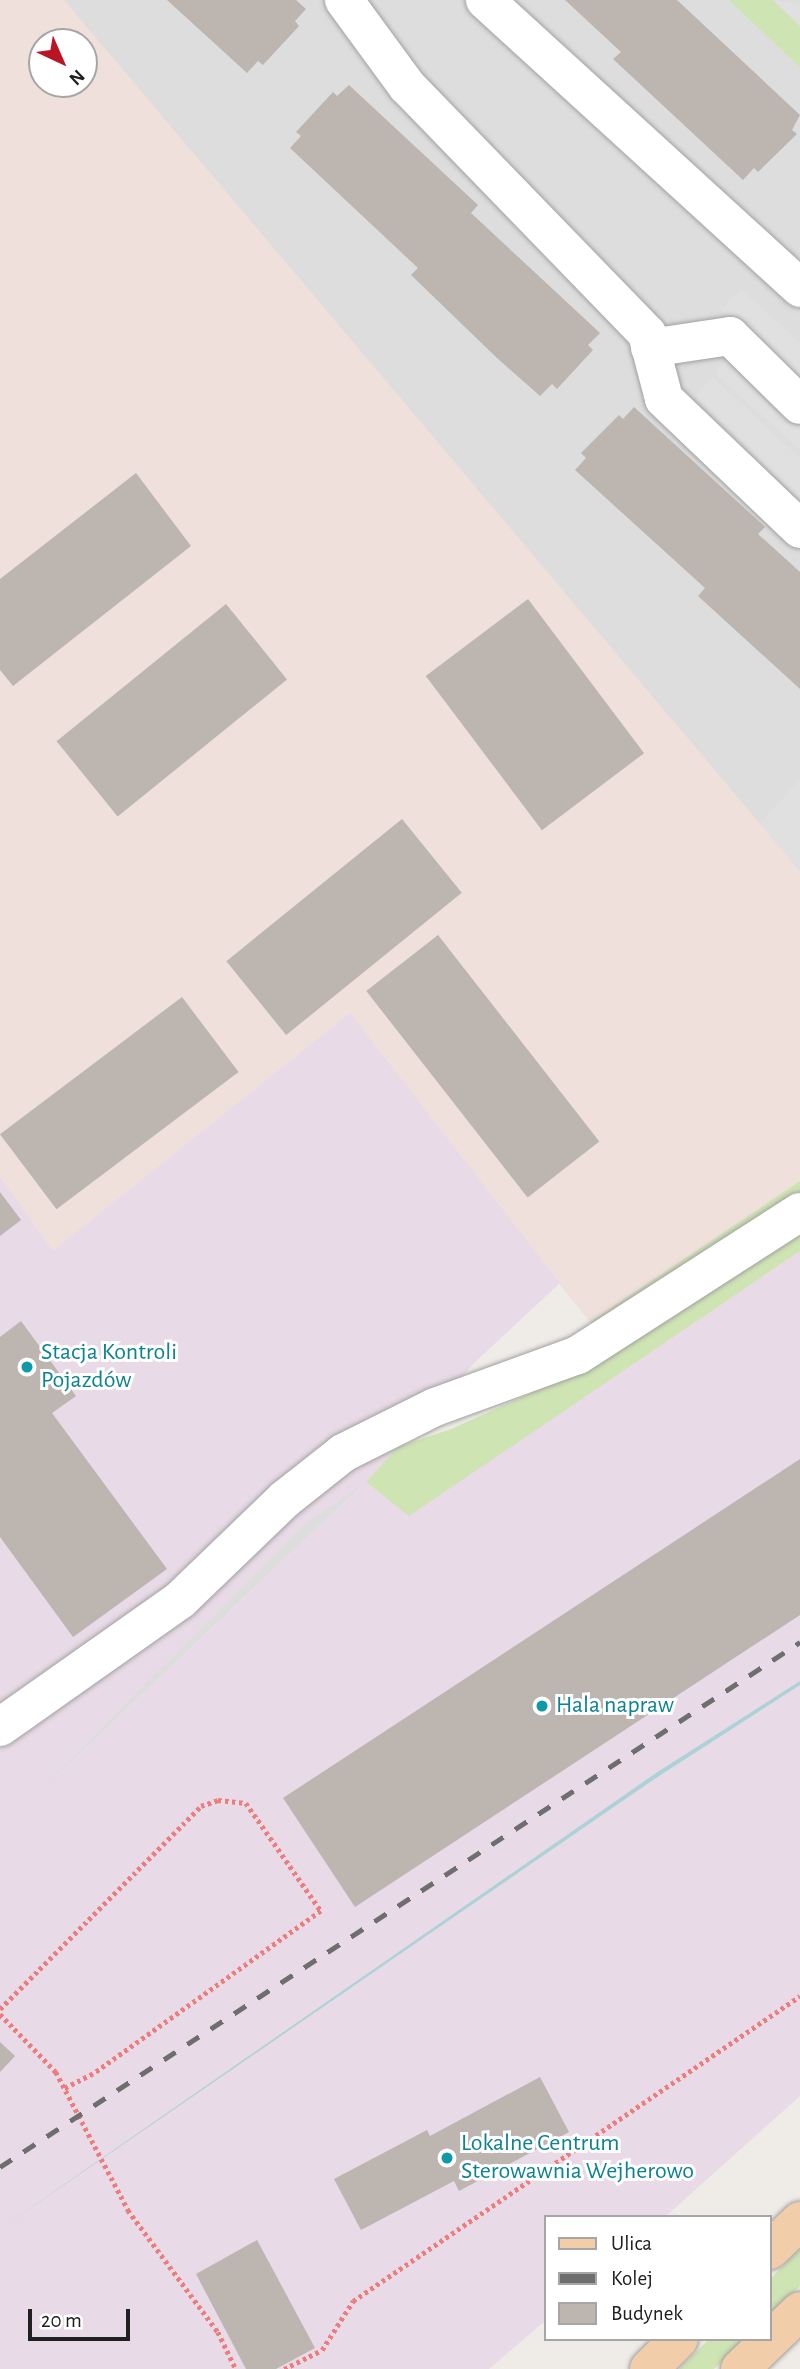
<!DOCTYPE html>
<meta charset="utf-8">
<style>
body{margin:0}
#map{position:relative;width:800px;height:2369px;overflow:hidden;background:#efece7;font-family:"Alegreya Sans",sans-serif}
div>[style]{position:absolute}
.residential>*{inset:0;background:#dedddd}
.industrial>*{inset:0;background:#e8dae6}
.military>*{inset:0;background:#efe0dc}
.grass>*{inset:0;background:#cfe4b3}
.parking>*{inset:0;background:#e0e0e0}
.water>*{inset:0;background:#acd2d8}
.building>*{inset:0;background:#bcb5b0;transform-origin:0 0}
.path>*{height:4.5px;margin-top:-2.25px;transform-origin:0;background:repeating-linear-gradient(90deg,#eb7e7c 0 3.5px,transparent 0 7px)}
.roads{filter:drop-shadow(0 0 2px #a1a1a1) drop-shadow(0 0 2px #a1a1a1)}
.minor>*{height:38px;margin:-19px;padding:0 19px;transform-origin:19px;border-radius:19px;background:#fff}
.major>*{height:38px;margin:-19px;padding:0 19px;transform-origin:19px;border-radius:19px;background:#f2cda9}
.rail>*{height:5px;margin-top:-2.5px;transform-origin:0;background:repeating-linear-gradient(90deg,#6e6e6e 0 14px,transparent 0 28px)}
.dots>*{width:19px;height:19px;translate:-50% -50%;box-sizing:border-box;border:4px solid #fff;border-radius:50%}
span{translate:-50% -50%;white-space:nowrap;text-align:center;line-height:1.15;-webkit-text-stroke:6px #fff;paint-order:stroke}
.culture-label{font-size:24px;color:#0d838f}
.left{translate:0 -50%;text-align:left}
.legend{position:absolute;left:544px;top:2215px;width:228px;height:126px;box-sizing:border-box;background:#fff;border:2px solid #a6a6a6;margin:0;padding:9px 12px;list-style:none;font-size:21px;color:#202020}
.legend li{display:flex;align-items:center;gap:14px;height:35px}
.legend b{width:35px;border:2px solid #a6a6a6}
.north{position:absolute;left:28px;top:28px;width:70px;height:70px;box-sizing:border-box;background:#fff;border:2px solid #a6a6a6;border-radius:50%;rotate:136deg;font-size:19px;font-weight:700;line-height:28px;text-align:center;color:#202020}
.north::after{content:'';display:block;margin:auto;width:24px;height:32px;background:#ba1524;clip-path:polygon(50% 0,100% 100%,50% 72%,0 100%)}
.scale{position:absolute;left:28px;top:2309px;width:102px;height:32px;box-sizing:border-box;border:4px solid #202020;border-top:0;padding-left:9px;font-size:21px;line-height:24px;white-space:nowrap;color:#202020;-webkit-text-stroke:5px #fff;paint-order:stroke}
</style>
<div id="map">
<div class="residential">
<div style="clip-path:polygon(evenodd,0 0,800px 0,800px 1181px,590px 1322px,559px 1283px,477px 1360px,366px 1482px,0 1829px,0 0,42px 42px,84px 42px,84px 84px,42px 84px,42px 42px)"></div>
</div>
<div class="industrial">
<div style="clip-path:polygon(evenodd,350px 1013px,560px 1283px,477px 1360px,366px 1482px,409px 1515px,800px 1251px,800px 2096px,665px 2217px,546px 2217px,546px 2320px,489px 2369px,0 2369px,0 1177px,53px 1250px,350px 1013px,360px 1486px,361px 1487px,25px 1805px,303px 1526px,360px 1486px)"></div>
</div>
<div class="military">
<div style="clip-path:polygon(evenodd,0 0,64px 0,800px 871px,800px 1181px,590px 1322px,350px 1013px,53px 1251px,0 1177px,0 0,42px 42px,84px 42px,84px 84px,42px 84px,42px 42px)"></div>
</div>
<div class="grass">
<div style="clip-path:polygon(729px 0,773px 0,800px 26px,800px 67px)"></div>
<div style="clip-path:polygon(800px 1181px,800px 1197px,599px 1322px,590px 1322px)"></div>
<div style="clip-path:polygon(800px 1230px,800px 1251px,409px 1516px,366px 1482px,398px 1447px,451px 1429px,567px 1377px)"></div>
<div style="clip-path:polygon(800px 2249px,800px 2286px,770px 2315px,770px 2279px)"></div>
<div style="clip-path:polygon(709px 2339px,746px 2339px,714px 2369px,679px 2369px)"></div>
</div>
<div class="parking">
<div style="clip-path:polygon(773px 0,800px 4px,800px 26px)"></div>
<div style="clip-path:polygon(741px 289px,800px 343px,800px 384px,721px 310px)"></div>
<div style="clip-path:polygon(732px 354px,800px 413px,800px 450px,715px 373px)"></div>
<div style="clip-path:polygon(712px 377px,800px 458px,800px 500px,695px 396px)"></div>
<div style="clip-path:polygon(800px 780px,800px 871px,760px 823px)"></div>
</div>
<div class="water">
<div style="clip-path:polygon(800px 1681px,800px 1685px,656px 1778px,0 2229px,656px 1773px)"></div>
</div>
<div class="building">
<div style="clip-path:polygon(167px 0,296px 0,306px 9px,295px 21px,299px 26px,263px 65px,258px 61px,247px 73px)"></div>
<div style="clip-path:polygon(565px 0,677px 0,800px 115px,792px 130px,797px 134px,758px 172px,754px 168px,743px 180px,613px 59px,621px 52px)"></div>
<div style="clip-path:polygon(349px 85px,478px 205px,471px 213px,600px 333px,588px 345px,593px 350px,557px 389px,552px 384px,540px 396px,497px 358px,411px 275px,418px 268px,290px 148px,301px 136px,296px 132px,333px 92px,337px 96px)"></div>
<div style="clip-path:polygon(634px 407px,765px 527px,758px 534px,800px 572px,800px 689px,698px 596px,705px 588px,575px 470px,586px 458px,581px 453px,619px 415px,623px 419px)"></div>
<div style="clip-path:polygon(136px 473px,191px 546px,13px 686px,0 670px,0 579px)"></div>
<div style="left:528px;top:599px;width:193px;height:128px;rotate:53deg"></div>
<div style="left:226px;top:604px;width:97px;height:218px;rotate:51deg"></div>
<div style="left:402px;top:819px;width:95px;height:226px;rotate:51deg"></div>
<div style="left:438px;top:935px;width:262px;height:91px;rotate:52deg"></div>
<div style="left:182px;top:997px;width:94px;height:228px;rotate:53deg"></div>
<div style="clip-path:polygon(0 1192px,21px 1220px,0 1236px)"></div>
<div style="clip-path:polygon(21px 1321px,76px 1396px,52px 1413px,167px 1569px,73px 1637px,0 1537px,0 1337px)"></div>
<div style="clip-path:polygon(800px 1459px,800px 1615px,355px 1907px,283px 1798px)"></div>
<div style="clip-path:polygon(0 2042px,15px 2056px,0 2072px)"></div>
<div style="clip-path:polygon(540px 2077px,569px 2132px,459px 2191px,454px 2181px,361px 2230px,334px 2179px,427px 2130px,430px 2136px)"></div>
<div style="clip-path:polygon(257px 2240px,315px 2348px,276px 2369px,246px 2369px,196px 2274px)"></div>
</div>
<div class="path">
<div style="left:0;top:2009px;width:286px;rotate:-45.3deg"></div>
<div style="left:201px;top:1806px;width:18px;rotate:-19deg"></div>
<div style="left:218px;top:1800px;width:28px;rotate:6deg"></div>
<div style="left:246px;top:1803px;width:131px;rotate:55.2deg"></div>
<div style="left:321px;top:1911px;width:280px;rotate:144.4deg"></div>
<div style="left:93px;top:2074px;width:33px;rotate:153deg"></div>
<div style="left:0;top:2014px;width:81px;rotate:46deg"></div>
<div style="left:56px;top:2072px;width:156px;rotate:62.4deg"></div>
<div style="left:128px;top:2210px;width:152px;rotate:53.6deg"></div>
<div style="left:218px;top:2332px;width:41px;rotate:64.1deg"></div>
<div style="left:284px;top:2369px;width:42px;rotate:-26.6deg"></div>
<div style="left:322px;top:2350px;width:58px;rotate:-57.7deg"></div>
<div style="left:353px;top:2301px;width:541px;rotate:-34.31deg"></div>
</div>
<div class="roads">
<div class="minor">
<div style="left:344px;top:0;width:107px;rotate:53.8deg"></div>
<div style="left:407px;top:86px;width:345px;rotate:45.9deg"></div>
<div style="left:647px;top:334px;width:67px;rotate:75.3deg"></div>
<div style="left:664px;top:399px;width:188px;rotate:43.7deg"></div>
<div style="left:485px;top:0;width:427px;rotate:42.4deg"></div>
<div style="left:650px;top:348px;width:81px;rotate:-8.5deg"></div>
<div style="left:730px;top:336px;width:98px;rotate:44.6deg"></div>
<div style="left:0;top:1727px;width:220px;rotate:-35.2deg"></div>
<div style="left:180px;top:1600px;width:146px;rotate:-43.9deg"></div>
<div style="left:285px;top:1499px;width:74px;rotate:-38.4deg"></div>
<div style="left:343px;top:1453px;width:103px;rotate:-26.6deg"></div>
<div style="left:435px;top:1407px;width:152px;rotate:-20deg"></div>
<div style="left:578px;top:1355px;width:264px;rotate:-32.8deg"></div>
</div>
<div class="major">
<div style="left:770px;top:2250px;width:42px;rotate:-44deg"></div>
<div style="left:649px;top:2369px;width:42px;rotate:-45deg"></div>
<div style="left:740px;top:2369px;width:83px;rotate:-44deg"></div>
</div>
</div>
<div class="rail">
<div style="left:0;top:2167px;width:957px;rotate:-33.27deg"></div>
</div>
<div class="dots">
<div style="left:27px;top:1367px;background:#0f9aa8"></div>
<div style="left:542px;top:1706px;background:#0f9aa8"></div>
<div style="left:447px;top:2158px;background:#0f9aa8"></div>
</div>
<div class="culture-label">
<span class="left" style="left:41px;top:1367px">Stacja Kontroli<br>Pojazdów</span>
<span class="left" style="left:556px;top:1706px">Hala napraw</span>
<span class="left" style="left:461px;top:2158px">Lokalne Centrum<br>Sterowawnia Wejherowo</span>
</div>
<ul class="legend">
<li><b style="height:9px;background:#f2cda9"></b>Ulica</li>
<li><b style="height:9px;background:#6e6e6e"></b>Kolej</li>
<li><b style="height:19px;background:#bcb5b0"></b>Budynek</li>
</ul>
<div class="north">N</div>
<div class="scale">20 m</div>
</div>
